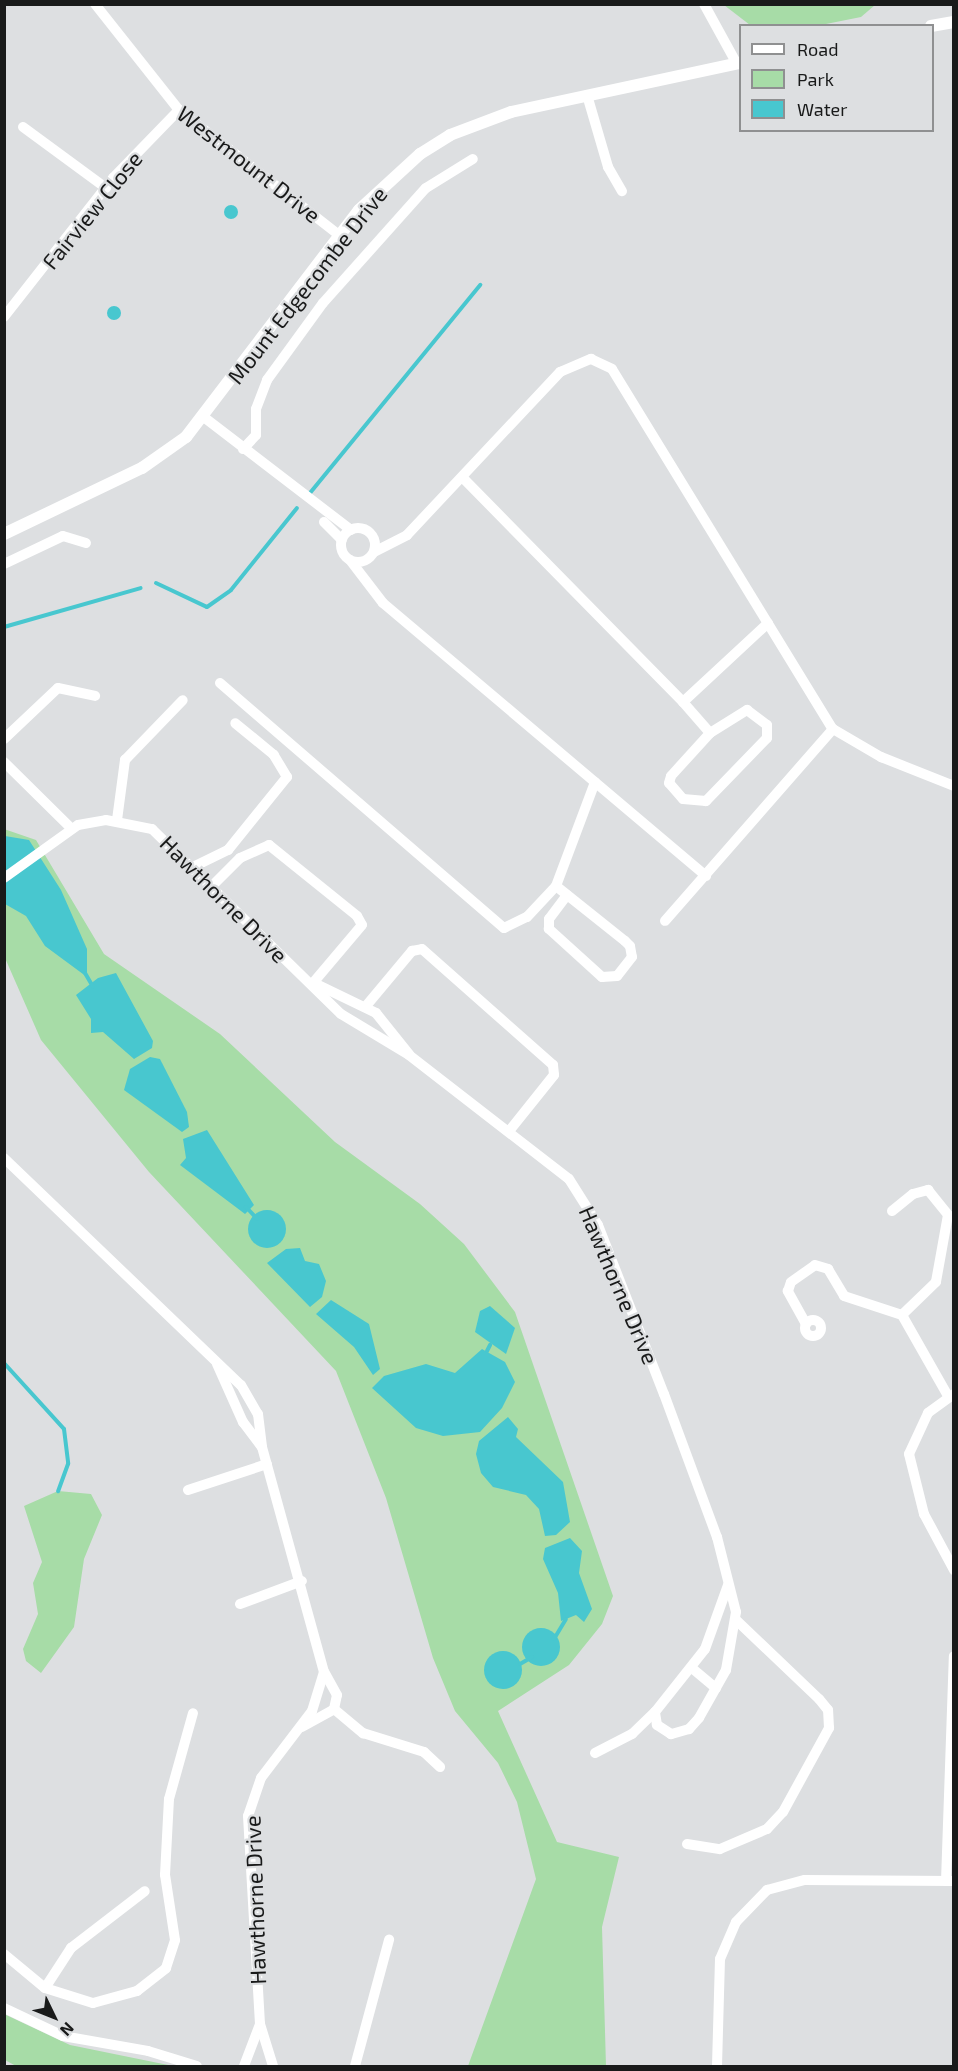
<!DOCTYPE html>
<style>
body{margin:0}
#map{position:relative;width:958px;height:2071px;overflow:hidden;background:#dddfe1;font-family:"Exo 2",sans-serif}
div>[style]{position:absolute}
.green>*{inset:0;background:#a7dca7}
.water>*{inset:0;background:#48c7cf}
.round{border-radius:50%}
.stream>*{height:4px;margin:-2px;padding:0 2px;transform-origin:2px;border-radius:2px;background:#48c7cf}
.minor>*{height:10px;margin:-5px;padding:0 5px;transform-origin:5px;border-radius:5px;background:#fff}
.minor>.ring{margin:-5px;padding:0;box-sizing:content-box;background:none;border:10px solid #fff;border-radius:50%}
.tertiary>*{height:12px;margin:-6px;padding:0 6px;transform-origin:6px;border-radius:6px;background:#fff}
span{translate:-50% -50%;white-space:nowrap;text-align:center;line-height:1.15;-webkit-text-stroke:4.5px #dddfe1;paint-order:stroke}
.street-label{font-size:22px;color:#191a1a}
.frame{position:absolute;inset:0;border:6px solid #191a1a;pointer-events:none}
.legend{position:absolute;left:739px;top:24px;width:195px;height:108px;box-sizing:border-box;background:#dddfe1;border:2px solid #8f9091;margin:0;padding:8px 10px;list-style:none;font-size:18px;color:#191a1a}
.legend li{display:flex;align-items:center;gap:12px;height:30px}
.legend b{width:30px;border:2px solid #8f9091}
.north{position:absolute;left:24px;top:1987px;width:60px;height:60px;-webkit-text-stroke:4px #dddfe1;paint-order:stroke;rotate:133deg;font-size:16px;font-weight:700;line-height:24px;text-align:center;color:#191a1a}
.north::after{content:'';display:block;margin:auto;width:21px;height:27px;background:#191a1a;clip-path:polygon(50% 0,100% 100%,50% 72%,0 100%)}
</style>
<div id="map">
<div class="green">
<div style="clip-path:polygon(724px 5px,875px 5px,861px 17px,816px 26px,750px 25px)"></div>
<div style="clip-path:polygon(4px 829px,36px 840px,104px 954px,220px 1034px,335px 1142px,420px 1204px,464px 1244px,515px 1312px,613px 1596px,602px 1624px,569px 1665px,498px 1711px,557px 1842px,619px 1857px,602px 1927px,606px 2066px,468px 2066px,536px 1879px,517px 1802px,498px 1763px,455px 1711px,433px 1658px,386px 1498px,336px 1371px,149px 1172px,41px 1040px,5px 958px)"></div>
<div style="clip-path:polygon(58px 1491px,91px 1494px,102px 1515px,84px 1559px,74px 1627px,41px 1673px,26px 1661px,23px 1649px,38px 1614px,33px 1583px,42px 1562px,24px 1506px)"></div>
<div style="clip-path:polygon(4px 2014px,70px 2045px,173px 2066px,16px 2066px,5px 2060px)"></div>
</div>
<div class="water">
<div class="round" style="left:224px;top:205px;width:14px;height:14px"></div>
<div class="round" style="left:107px;top:306px;width:14px;height:14px"></div>
<div style="clip-path:polygon(5px 836px,29px 840px,61px 890px,87px 949px,87px 977px,45px 946px,26px 916px,5px 904px)"></div>
<div style="clip-path:polygon(116px 973px,153px 1041px,152px 1048px,134px 1059px,103px 1032px,91px 1033px,91px 1019px,76px 995px,98px 978px)"></div>
<div style="clip-path:polygon(150px 1057px,160px 1059px,187px 1112px,189px 1127px,182px 1132px,124px 1090px,130px 1069px)"></div>
<div style="clip-path:polygon(207px 1130px,254px 1205px,245px 1214px,180px 1165px,186px 1158px,183px 1139px)"></div>
<div class="round" style="left:248px;top:1210px;width:38px;height:38px"></div>
<div style="clip-path:polygon(300px 1248px,305px 1261px,319px 1264px,326px 1281px,322px 1297px,310px 1307px,267px 1263px,286px 1249px)"></div>
<div style="clip-path:polygon(331px 1300px,369px 1324px,380px 1369px,373px 1375px,354px 1347px,316px 1314px)"></div>
<div style="clip-path:polygon(490px 1306px,515px 1328px,506px 1354px,475px 1332px,480px 1311px)"></div>
<div style="clip-path:polygon(482px 1349px,505px 1362px,515px 1382px,502px 1408px,480px 1432px,443px 1436px,416px 1428px,372px 1388px,384px 1376px,426px 1364px,455px 1373px)"></div>
<div style="clip-path:polygon(508px 1417px,518px 1429px,516px 1437px,563px 1482px,570px 1522px,556px 1535px,545px 1536px,539px 1509px,526px 1495px,493px 1487px,481px 1473px,476px 1454px,479px 1441px)"></div>
<div style="clip-path:polygon(570px 1538px,582px 1551px,579px 1573px,592px 1609px,584px 1622px,576px 1615px,561px 1621px,558px 1593px,543px 1559px,545px 1548px)"></div>
<div class="round" style="left:522px;top:1628px;width:38px;height:38px"></div>
<div class="round" style="left:484px;top:1651px;width:38px;height:38px"></div>
</div>
<div class="stream">
<div style="left:310px;top:493px;width:269px;rotate:-50.7deg"></div>
<div style="left:156px;top:583px;width:56px;rotate:25.2deg"></div>
<div style="left:207px;top:607px;width:29px;rotate:-35deg"></div>
<div style="left:231px;top:590px;width:105px;rotate:-51.2deg"></div>
<div style="left:4px;top:627px;width:142px;rotate:-15.9deg"></div>
<div style="left:85px;top:973px;width:16px;rotate:60deg"></div>
<div style="left:246px;top:1207px;width:16px;rotate:47deg"></div>
<div style="left:487px;top:1351px;width:7px;rotate:-63deg"></div>
<div style="left:4px;top:1363px;width:89px;rotate:47.7deg"></div>
<div style="left:64px;top:1429px;width:35px;rotate:83deg"></div>
<div style="left:68px;top:1464px;width:29px;rotate:110deg"></div>
<div style="left:554px;top:1639px;width:23px;rotate:-59deg"></div>
<div style="left:520px;top:1664px;width:14px;rotate:-30deg"></div>
</div>
<div class="minor">
<div style="left:95px;top:4px;width:135px;rotate:51.6deg"></div>
<div style="left:179px;top:110px;width:204px;rotate:38deg"></div>
<div style="left:704px;top:4px;width:68px;rotate:61.2deg"></div>
<div style="left:587px;top:95px;width:75px;rotate:73.7deg"></div>
<div style="left:608px;top:167px;width:28px;rotate:60deg"></div>
<div style="left:23px;top:127px;width:103px;rotate:36.3deg"></div>
<div style="left:4px;top:317px;width:177px;rotate:-51.9deg"></div>
<div style="left:113px;top:178px;width:95px;rotate:-45.9deg"></div>
<div style="left:205px;top:418px;width:184px;rotate:37.5deg"></div>
<div style="left:243px;top:449px;width:19px;rotate:-47deg"></div>
<div style="left:256px;top:435px;width:26px;rotate:-90deg"></div>
<div style="left:256px;top:409px;width:31px;rotate:-69deg"></div>
<div style="left:267px;top:380px;width:95px;rotate:-54deg"></div>
<div style="left:323px;top:303px;width:154px;rotate:-48.2deg"></div>
<div style="left:426px;top:188px;width:55px;rotate:-31.7deg"></div>
<div style="left:463px;top:478px;width:314px;rotate:45.5deg"></div>
<div style="left:683px;top:702px;width:116px;rotate:-42.9deg"></div>
<div style="left:324px;top:522px;width:25px;rotate:45deg"></div>
<div class="ring" style="left:341px;top:528px;width:24px;height:24px"></div>
<div style="left:374px;top:552px;width:37px;rotate:-27deg"></div>
<div style="left:407px;top:535px;width:224px;rotate:-46.8deg"></div>
<div style="left:560px;top:372px;width:34px;rotate:-23deg"></div>
<div style="left:591px;top:359px;width:23px;rotate:25deg"></div>
<div style="left:612px;top:369px;width:422px;rotate:58.5deg"></div>
<div style="left:833px;top:729px;width:255px;rotate:131.2deg"></div>
<div style="left:350px;top:560px;width:54px;rotate:52.5deg"></div>
<div style="left:383px;top:603px;width:423px;rotate:40.2deg"></div>
<div style="left:4px;top:564px;width:65px;rotate:-25.4deg"></div>
<div style="left:63px;top:536px;width:24px;rotate:17deg"></div>
<div style="left:220px;top:683px;width:375px;rotate:40.8deg"></div>
<div style="left:504px;top:928px;width:25px;rotate:-26deg"></div>
<div style="left:527px;top:917px;width:42px;rotate:-46.9deg"></div>
<div style="left:556px;top:886px;width:111px;rotate:-69.4deg"></div>
<div style="left:683px;top:702px;width:41px;rotate:48.9deg"></div>
<div style="left:747px;top:710px;width:25px;rotate:37deg"></div>
<div style="left:767px;top:725px;width:13px;rotate:90deg"></div>
<div style="left:767px;top:738px;width:88px;rotate:134.1deg"></div>
<div style="left:706px;top:801px;width:23px;rotate:-175deg"></div>
<div style="left:683px;top:799px;width:21px;rotate:-131deg"></div>
<div style="left:669px;top:783px;width:7px;rotate:-74deg"></div>
<div style="left:671px;top:776px;width:58px;rotate:-47.8deg"></div>
<div style="left:710px;top:733px;width:44px;rotate:-31.9deg"></div>
<div style="left:833px;top:729px;width:56px;rotate:30.3deg"></div>
<div style="left:881px;top:757px;width:79px;rotate:21.7deg"></div>
<div style="left:4px;top:739px;width:74px;rotate:-43.4deg"></div>
<div style="left:58px;top:688px;width:38px;rotate:12deg"></div>
<div style="left:4px;top:762px;width:95px;rotate:44.6deg"></div>
<div style="left:117px;top:820px;width:61px;rotate:-82.4deg"></div>
<div style="left:125px;top:760px;width:83px;rotate:-46deg"></div>
<div style="left:195px;top:866px;width:37px;rotate:-26deg"></div>
<div style="left:228px;top:850px;width:94px;rotate:-51.1deg"></div>
<div style="left:287px;top:777px;width:26px;rotate:-121deg"></div>
<div style="left:274px;top:755px;width:50px;rotate:-140.6deg"></div>
<div style="left:4px;top:878px;width:91px;rotate:-35.6deg"></div>
<div style="left:78px;top:825px;width:28px;rotate:-10deg"></div>
<div style="left:106px;top:820px;width:47px;rotate:11.1deg"></div>
<div style="left:152px;top:829px;width:264px;rotate:44.4deg"></div>
<div style="left:341px;top:1014px;width:79px;rotate:31.1deg"></div>
<div style="left:409px;top:1055px;width:202px;rotate:37.8deg"></div>
<div style="left:569px;top:1179px;width:54px;rotate:57.8deg"></div>
<div style="left:598px;top:1225px;width:181px;rotate:68.7deg"></div>
<div style="left:664px;top:1394px;width:153px;rotate:69.7deg"></div>
<div style="left:717px;top:1537px;width:77px;rotate:75.8deg"></div>
<div style="left:736px;top:1612px;width:59px;rotate:99.8deg"></div>
<div style="left:726px;top:1670px;width:55px;rotate:119.4deg"></div>
<div style="left:699px;top:1718px;width:15px;rotate:132deg"></div>
<div style="left:689px;top:1729px;width:19px;rotate:164deg"></div>
<div style="left:671px;top:1734px;width:17px;rotate:-147deg"></div>
<div style="left:657px;top:1725px;width:13px;rotate:-99deg"></div>
<div style="left:655px;top:1712px;width:80px;rotate:-51.6deg"></div>
<div style="left:705px;top:1649px;width:68px;rotate:-70.2deg"></div>
<div style="left:213px;top:885px;width:38px;rotate:-45deg"></div>
<div style="left:240px;top:858px;width:32px;rotate:-24deg"></div>
<div style="left:269px;top:845px;width:113px;rotate:38.9deg"></div>
<div style="left:357px;top:916px;width:10px;rotate:61deg"></div>
<div style="left:362px;top:925px;width:76px;rotate:130.2deg"></div>
<div style="left:556px;top:886px;width:88px;rotate:38.6deg"></div>
<div style="left:625px;top:941px;width:7px;rotate:45deg"></div>
<div style="left:630px;top:946px;width:11px;rotate:80deg"></div>
<div style="left:632px;top:957px;width:24px;rotate:128deg"></div>
<div style="left:617px;top:976px;width:15px;rotate:176deg"></div>
<div style="left:602px;top:977px;width:72px;rotate:-137.8deg"></div>
<div style="left:549px;top:929px;width:10px;rotate:-90deg"></div>
<div style="left:549px;top:919px;width:30px;rotate:-53deg"></div>
<div style="left:314px;top:983px;width:69px;rotate:25.8deg"></div>
<div style="left:376px;top:1013px;width:53px;rotate:51.2deg"></div>
<div style="left:366px;top:1006px;width:72px;rotate:-50.1deg"></div>
<div style="left:412px;top:951px;width:10px;rotate:-11deg"></div>
<div style="left:422px;top:949px;width:175px;rotate:41.5deg"></div>
<div style="left:553px;top:1065px;width:10px;rotate:84deg"></div>
<div style="left:554px;top:1075px;width:70px;rotate:128.7deg"></div>
<div style="left:4px;top:1158px;width:328px;rotate:43.8deg"></div>
<div style="left:241px;top:1385px;width:34px;rotate:60deg"></div>
<div style="left:258px;top:1414px;width:33px;rotate:83deg"></div>
<div style="left:262px;top:1447px;width:233px;rotate:74.6deg"></div>
<div style="left:324px;top:1672px;width:41px;rotate:107.1deg"></div>
<div style="left:312px;top:1711px;width:84px;rotate:127.3deg"></div>
<div style="left:261px;top:1778px;width:40px;rotate:108.9deg"></div>
<div style="left:248px;top:1816px;width:208px;rotate:86.7deg"></div>
<div style="left:260px;top:2024px;width:44px;rotate:72.8deg"></div>
<div style="left:892px;top:1211px;width:27px;rotate:-39deg"></div>
<div style="left:913px;top:1194px;width:16px;rotate:-15deg"></div>
<div style="left:928px;top:1190px;width:32px;rotate:51deg"></div>
<div style="left:948px;top:1215px;width:68px;rotate:100.2deg"></div>
<div style="left:936px;top:1282px;width:47px;rotate:135.9deg"></div>
<div style="left:902px;top:1315px;width:93px;rotate:60.4deg"></div>
<div class="ring" style="left:805px;top:1320px;width:6px;height:6px"></div>
<div style="left:806px;top:1324px;width:38px;rotate:-119deg"></div>
<div style="left:788px;top:1291px;width:9px;rotate:-72deg"></div>
<div style="left:791px;top:1282px;width:29px;rotate:-35deg"></div>
<div style="left:815px;top:1265px;width:14px;rotate:17deg"></div>
<div style="left:828px;top:1269px;width:31px;rotate:59deg"></div>
<div style="left:844px;top:1296px;width:61px;rotate:18.1deg"></div>
<div style="left:217px;top:1364px;width:64px;rotate:65.9deg"></div>
<div style="left:243px;top:1422px;width:31px;rotate:53deg"></div>
<div style="left:954px;top:1394px;width:32px;rotate:144deg"></div>
<div style="left:928px;top:1413px;width:45px;rotate:114.9deg"></div>
<div style="left:909px;top:1454px;width:62px;rotate:76deg"></div>
<div style="left:924px;top:1514px;width:64px;rotate:61.8deg"></div>
<div style="left:188px;top:1490px;width:83px;rotate:-18.2deg"></div>
<div style="left:240px;top:1604px;width:66px;rotate:-20.4deg"></div>
<div style="left:693px;top:1669px;width:30px;rotate:40deg"></div>
<div style="left:334px;top:1709px;width:38px;rotate:40deg"></div>
<div style="left:363px;top:1733px;width:64px;rotate:17.3deg"></div>
<div style="left:424px;top:1752px;width:22px;rotate:43deg"></div>
<div style="left:302px;top:1727px;width:37px;rotate:-29deg"></div>
<div style="left:334px;top:1709px;width:14px;rotate:-78deg"></div>
<div style="left:337px;top:1695px;width:26px;rotate:-119deg"></div>
<div style="left:595px;top:1753px;width:42px;rotate:-27.2deg"></div>
<div style="left:632px;top:1734px;width:32px;rotate:-44deg"></div>
<div style="left:687px;top:1844px;width:33px;rotate:9deg"></div>
<div style="left:720px;top:1849px;width:51px;rotate:-23.1deg"></div>
<div style="left:767px;top:1829px;width:23px;rotate:-47deg"></div>
<div style="left:783px;top:1812px;width:96px;rotate:-61.3deg"></div>
<div style="left:829px;top:1728px;width:18px;rotate:-93deg"></div>
<div style="left:828px;top:1710px;width:14px;rotate:-129deg"></div>
<div style="left:819px;top:1699px;width:115px;rotate:-136.4deg"></div>
<div style="left:946px;top:1881px;width:225px;rotate:-88deg"></div>
<div style="left:4px;top:1954px;width:53px;rotate:39.7deg"></div>
<div style="left:45px;top:1988px;width:50px;rotate:17.4deg"></div>
<div style="left:93px;top:2003px;width:46px;rotate:-15.3deg"></div>
<div style="left:137px;top:1991px;width:37px;rotate:-38deg"></div>
<div style="left:166px;top:1968px;width:29px;rotate:-72deg"></div>
<div style="left:175px;top:1940px;width:66px;rotate:-98.7deg"></div>
<div style="left:165px;top:1875px;width:76px;rotate:-87deg"></div>
<div style="left:169px;top:1799px;width:89px;rotate:-74.4deg"></div>
<div style="left:45px;top:1988px;width:48px;rotate:-57deg"></div>
<div style="left:71px;top:1948px;width:93px;rotate:-37.6deg"></div>
<div style="left:4px;top:2008px;width:65px;rotate:25.4deg"></div>
<div style="left:63px;top:2036px;width:86px;rotate:10deg"></div>
<div style="left:148px;top:2051px;width:51px;rotate:17deg"></div>
<div style="left:244px;top:2066px;width:45px;rotate:-69.1deg"></div>
<div style="left:355px;top:2066px;width:131px;rotate:-74.9deg"></div>
<div style="left:717px;top:2066px;width:107px;rotate:-88.4deg"></div>
<div style="left:720px;top:1959px;width:40px;rotate:-66.6deg"></div>
<div style="left:736px;top:1922px;width:45px;rotate:-45.9deg"></div>
<div style="left:767px;top:1890px;width:39px;rotate:-15deg"></div>
<div style="left:805px;top:1880px;width:149px;rotate:0.4deg"></div>
</div>
<div class="tertiary">
<div style="left:931px;top:26px;width:23px;rotate:-10deg"></div>
<div style="left:4px;top:534px;width:153px;rotate:-25.6deg"></div>
<div style="left:142px;top:468px;width:54px;rotate:-35.2deg"></div>
<div style="left:186px;top:437px;width:285px;rotate:-52.7deg"></div>
<div style="left:359px;top:210px;width:83px;rotate:-42.6deg"></div>
<div style="left:420px;top:154px;width:36px;rotate:-32deg"></div>
<div style="left:450px;top:135px;width:65px;rotate:-20.7deg"></div>
<div style="left:511px;top:112px;width:234px;rotate:-12.1deg"></div>
</div>
<div class="street-label">
<span style="left:249px;top:164px;rotate:38deg">Westmount Drive</span>
<span style="left:92px;top:210px;rotate:-51deg">Fairview Close</span>
<span style="left:307px;top:285px;rotate:-52deg">Mount Edgecombe Drive</span>
<span style="left:224px;top:899px;rotate:45deg">Hawthorne Drive</span>
<span style="left:619px;top:1285px;rotate:67deg">Hawthorne Drive</span>
<span style="left:255px;top:1900px;rotate:-92deg">Hawthorne Drive</span>
</div>
<div class="frame"></div>
<ul class="legend">
<li><b style="height:8px;background:#fff"></b>Road</li>
<li><b style="height:16px;background:#a7dca7"></b>Park</li>
<li><b style="height:16px;background:#48c7cf"></b>Water</li>
</ul>
<div class="north">N</div>
</div>
